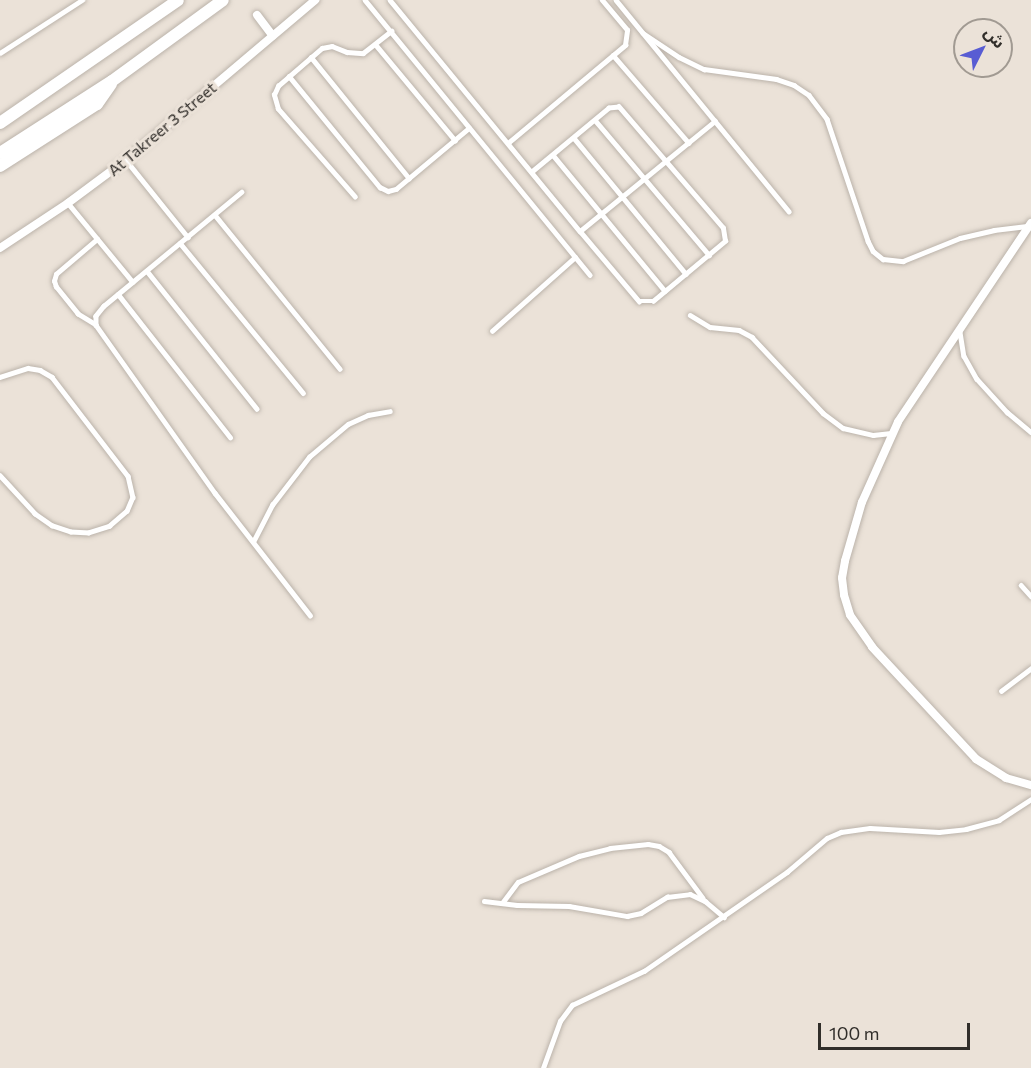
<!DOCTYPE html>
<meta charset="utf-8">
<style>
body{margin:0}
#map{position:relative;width:1031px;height:1068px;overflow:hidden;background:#ebe2d8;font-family:Commissioner,"Noto Sans Arabic",sans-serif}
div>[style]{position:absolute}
.roads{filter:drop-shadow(0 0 2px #bbb3aa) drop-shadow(0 0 2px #bbb3aa)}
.service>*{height:4.5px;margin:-2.25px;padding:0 2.25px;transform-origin:2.25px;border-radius:2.25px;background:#fff}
.minor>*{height:8px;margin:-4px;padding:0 4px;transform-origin:4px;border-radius:4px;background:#fff}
.secondary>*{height:12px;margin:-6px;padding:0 6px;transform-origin:6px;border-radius:6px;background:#fff}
span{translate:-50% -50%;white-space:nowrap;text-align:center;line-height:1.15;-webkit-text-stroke:6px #ebe2d8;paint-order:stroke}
.street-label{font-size:16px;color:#312e2a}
.north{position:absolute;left:953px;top:18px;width:60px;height:60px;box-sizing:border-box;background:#ebe2d8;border:2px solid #a19a92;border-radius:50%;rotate:48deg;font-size:16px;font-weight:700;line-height:24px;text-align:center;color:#312e2a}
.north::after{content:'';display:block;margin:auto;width:21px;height:27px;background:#585cd3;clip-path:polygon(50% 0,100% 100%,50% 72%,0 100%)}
.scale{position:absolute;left:818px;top:1023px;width:152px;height:27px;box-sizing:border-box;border:3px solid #312e2a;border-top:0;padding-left:8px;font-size:18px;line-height:21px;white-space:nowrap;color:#312e2a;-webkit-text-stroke:4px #ebe2d8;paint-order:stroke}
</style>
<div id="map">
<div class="roads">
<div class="service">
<div style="left:365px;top:0;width:355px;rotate:50.7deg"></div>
<div style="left:390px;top:0;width:299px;rotate:50.6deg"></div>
<div style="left:580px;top:231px;width:92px;rotate:49.9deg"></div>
<div style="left:639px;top:301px;width:14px"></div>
<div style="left:653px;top:301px;width:94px;rotate:-39.8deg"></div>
<div style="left:725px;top:241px;width:13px;rotate:-99deg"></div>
<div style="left:723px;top:228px;width:160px;rotate:-130.7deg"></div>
<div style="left:619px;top:107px;width:10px;rotate:174deg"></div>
<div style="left:609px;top:108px;width:100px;rotate:140.3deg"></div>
<div style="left:616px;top:0;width:273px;rotate:50.7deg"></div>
<div style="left:643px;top:33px;width:43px;rotate:33.7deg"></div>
<div style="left:679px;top:57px;width:28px;rotate:26deg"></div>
<div style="left:704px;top:69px;width:73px;rotate:7.9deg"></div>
<div style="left:776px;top:79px;width:19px;rotate:18deg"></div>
<div style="left:794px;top:85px;width:18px;rotate:34deg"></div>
<div style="left:809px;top:95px;width:30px;rotate:53deg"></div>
<div style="left:827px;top:119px;width:129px;rotate:71.4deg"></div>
<div style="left:868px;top:241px;width:11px;rotate:63deg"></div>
<div style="left:873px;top:251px;width:13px;rotate:39deg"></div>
<div style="left:883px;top:259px;width:20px;rotate:6deg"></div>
<div style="left:903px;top:261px;width:61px;rotate:-22deg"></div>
<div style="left:960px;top:238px;width:35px;rotate:-13deg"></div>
<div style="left:994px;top:230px;width:35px;rotate:-7deg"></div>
<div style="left:376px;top:45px;width:124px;rotate:50.3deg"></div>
<div style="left:0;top:53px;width:98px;rotate:-32.9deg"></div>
<div style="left:613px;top:55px;width:116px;rotate:49.2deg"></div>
<div style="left:311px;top:57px;width:156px;rotate:51deg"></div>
<div style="left:289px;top:76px;width:144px;rotate:50.7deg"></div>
<div style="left:380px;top:187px;width:9px;rotate:27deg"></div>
<div style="left:388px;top:191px;width:8px;rotate:-14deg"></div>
<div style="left:396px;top:189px;width:95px;rotate:-39.9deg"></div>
<div style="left:595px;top:120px;width:177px;rotate:49.8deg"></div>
<div style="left:574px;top:138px;width:176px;rotate:50.5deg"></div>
<div style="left:508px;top:143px;width:153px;rotate:-39.9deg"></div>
<div style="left:625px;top:45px;width:15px;rotate:-82deg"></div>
<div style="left:627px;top:30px;width:39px;rotate:-130deg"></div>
<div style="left:553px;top:155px;width:176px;rotate:50.5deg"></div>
<div style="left:126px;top:160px;width:99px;rotate:51.2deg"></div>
<div style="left:242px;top:192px;width:179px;rotate:140.4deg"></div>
<div style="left:104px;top:306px;width:13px;rotate:129deg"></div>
<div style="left:96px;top:316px;width:9px;rotate:90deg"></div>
<div style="left:96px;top:325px;width:206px;rotate:54.7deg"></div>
<div style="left:215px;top:493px;width:155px;rotate:52.1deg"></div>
<div style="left:355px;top:197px;width:117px;rotate:-131.2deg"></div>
<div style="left:278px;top:109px;width:15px;rotate:-106deg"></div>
<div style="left:274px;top:95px;width:10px;rotate:-66deg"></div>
<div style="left:278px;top:86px;width:58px;rotate:-40.8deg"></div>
<div style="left:322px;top:48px;width:10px;rotate:-11deg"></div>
<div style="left:332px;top:46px;width:16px;rotate:22deg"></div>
<div style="left:347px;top:52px;width:16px;rotate:4deg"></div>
<div style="left:363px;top:53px;width:36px;rotate:-38deg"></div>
<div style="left:68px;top:203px;width:102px;rotate:50.6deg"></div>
<div style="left:215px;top:215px;width:198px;rotate:50.9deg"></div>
<div style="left:580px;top:231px;width:174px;rotate:-39.2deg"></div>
<div style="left:180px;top:243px;width:194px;rotate:50.6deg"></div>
<div style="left:147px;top:271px;width:176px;rotate:51.4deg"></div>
<div style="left:118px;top:294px;width:182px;rotate:51.9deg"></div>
<div style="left:690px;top:315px;width:23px;rotate:31deg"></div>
<div style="left:710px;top:327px;width:29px;rotate:6deg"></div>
<div style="left:739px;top:330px;width:15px;rotate:28deg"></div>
<div style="left:752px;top:337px;width:104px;rotate:46.9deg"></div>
<div style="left:823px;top:413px;width:25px;rotate:37deg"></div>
<div style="left:843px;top:428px;width:31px;rotate:13deg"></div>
<div style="left:873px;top:435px;width:20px;rotate:-6deg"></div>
<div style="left:96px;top:325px;width:21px;rotate:-149deg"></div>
<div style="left:78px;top:314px;width:35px;rotate:-129deg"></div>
<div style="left:56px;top:287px;width:6px;rotate:-108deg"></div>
<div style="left:54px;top:281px;width:7px;rotate:-74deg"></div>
<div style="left:56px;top:274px;width:54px;rotate:-40.5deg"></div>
<div style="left:492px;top:331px;width:111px;rotate:-41.7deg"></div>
<div style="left:960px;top:332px;width:24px;rotate:81deg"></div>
<div style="left:964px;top:356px;width:26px;rotate:61deg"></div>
<div style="left:977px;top:379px;width:45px;rotate:47.7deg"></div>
<div style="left:1007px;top:412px;width:31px;rotate:40deg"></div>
<div style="left:0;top:377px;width:29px;rotate:-18deg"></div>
<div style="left:28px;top:368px;width:12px;rotate:9deg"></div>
<div style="left:40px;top:370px;width:14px;rotate:30deg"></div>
<div style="left:52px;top:377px;width:125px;rotate:52.5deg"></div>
<div style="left:128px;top:476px;width:22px;rotate:77deg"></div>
<div style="left:133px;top:497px;width:15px;rotate:113deg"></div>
<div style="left:127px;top:511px;width:23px;rotate:139deg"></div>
<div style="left:110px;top:526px;width:22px;rotate:162deg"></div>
<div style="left:89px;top:533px;width:18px;rotate:-177deg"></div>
<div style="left:71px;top:532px;width:20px;rotate:-162deg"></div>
<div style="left:52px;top:526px;width:21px;rotate:-145deg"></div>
<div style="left:35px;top:514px;width:52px;rotate:-132.6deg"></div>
<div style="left:253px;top:542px;width:42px;rotate:-62.8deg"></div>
<div style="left:272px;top:505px;width:61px;rotate:-52.4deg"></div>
<div style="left:309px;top:457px;width:51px;rotate:-40.2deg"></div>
<div style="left:348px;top:424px;width:22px;rotate:-24deg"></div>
<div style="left:368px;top:415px;width:22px;rotate:-10deg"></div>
<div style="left:1021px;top:585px;width:15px;rotate:48deg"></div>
<div style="left:1001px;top:691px;width:38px;rotate:-37deg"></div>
<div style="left:484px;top:901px;width:33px;rotate:7deg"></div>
<div style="left:517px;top:905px;width:52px;rotate:1.1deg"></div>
<div style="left:569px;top:906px;width:59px;rotate:9.8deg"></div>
<div style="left:627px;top:916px;width:14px;rotate:-12deg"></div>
<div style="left:641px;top:913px;width:31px;rotate:-32deg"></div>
<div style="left:667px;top:897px;width:23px;rotate:-7deg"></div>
<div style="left:690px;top:894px;width:17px;rotate:25deg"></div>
<div style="left:705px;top:901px;width:25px;rotate:40deg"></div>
<div style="left:502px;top:903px;width:26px;rotate:-53deg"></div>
<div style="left:518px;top:882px;width:66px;rotate:-23.1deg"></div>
<div style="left:579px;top:856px;width:32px;rotate:-14deg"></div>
<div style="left:610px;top:848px;width:38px;rotate:-6deg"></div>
<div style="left:648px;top:844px;width:11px;rotate:10deg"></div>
<div style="left:659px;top:846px;width:12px;rotate:31deg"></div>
<div style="left:669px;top:852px;width:57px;rotate:53.5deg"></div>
<div style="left:543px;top:1068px;width:50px;rotate:-70.1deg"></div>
<div style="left:560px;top:1021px;width:20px;rotate:-53deg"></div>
<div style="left:572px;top:1005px;width:80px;rotate:-25.3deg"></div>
<div style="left:644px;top:971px;width:174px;rotate:-34.7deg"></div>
<div style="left:787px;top:872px;width:52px;rotate:-40.4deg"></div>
<div style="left:827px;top:838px;width:15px;rotate:-23deg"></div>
<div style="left:841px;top:832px;width:29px;rotate:-8deg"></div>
<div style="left:870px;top:828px;width:69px;rotate:3.3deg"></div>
<div style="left:939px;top:832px;width:27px;rotate:-6deg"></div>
<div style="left:966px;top:829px;width:34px;rotate:-15deg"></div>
<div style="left:999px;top:820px;width:38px;rotate:-33deg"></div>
</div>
<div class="minor">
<div style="left:257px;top:15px;width:26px;rotate:53deg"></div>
<div style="left:1031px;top:223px;width:239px;rotate:123.8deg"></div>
<div style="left:898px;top:422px;width:88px;rotate:114.2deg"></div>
<div style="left:862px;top:502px;width:61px;rotate:106.1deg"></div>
<div style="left:845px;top:561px;width:17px;rotate:100deg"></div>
<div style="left:842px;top:578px;width:17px;rotate:83deg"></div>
<div style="left:844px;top:595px;width:21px;rotate:73deg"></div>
<div style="left:850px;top:615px;width:39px;rotate:55deg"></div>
<div style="left:872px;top:647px;width:153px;rotate:47.1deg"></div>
<div style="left:976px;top:759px;width:36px;rotate:32deg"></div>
<div style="left:1006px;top:778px;width:26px;rotate:16deg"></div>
<div style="left:0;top:248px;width:82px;rotate:-33.5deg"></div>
<div style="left:68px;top:203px;width:72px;rotate:-36.6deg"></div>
<div style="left:126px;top:160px;width:248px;rotate:-40.2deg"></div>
</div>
<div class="secondary">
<div style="left:0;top:123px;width:216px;rotate:-34.6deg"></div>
<div style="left:0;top:153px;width:133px;rotate:-32.7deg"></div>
<div style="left:112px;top:81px;width:137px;rotate:-36.1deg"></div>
<div style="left:0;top:166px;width:115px;rotate:-32.6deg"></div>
<div style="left:97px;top:104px;width:24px;rotate:-55deg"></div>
</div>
</div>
<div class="street-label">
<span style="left:162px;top:129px;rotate:-40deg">At Takreer 3 Street</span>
</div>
<div class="north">ش</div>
<div class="scale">100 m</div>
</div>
